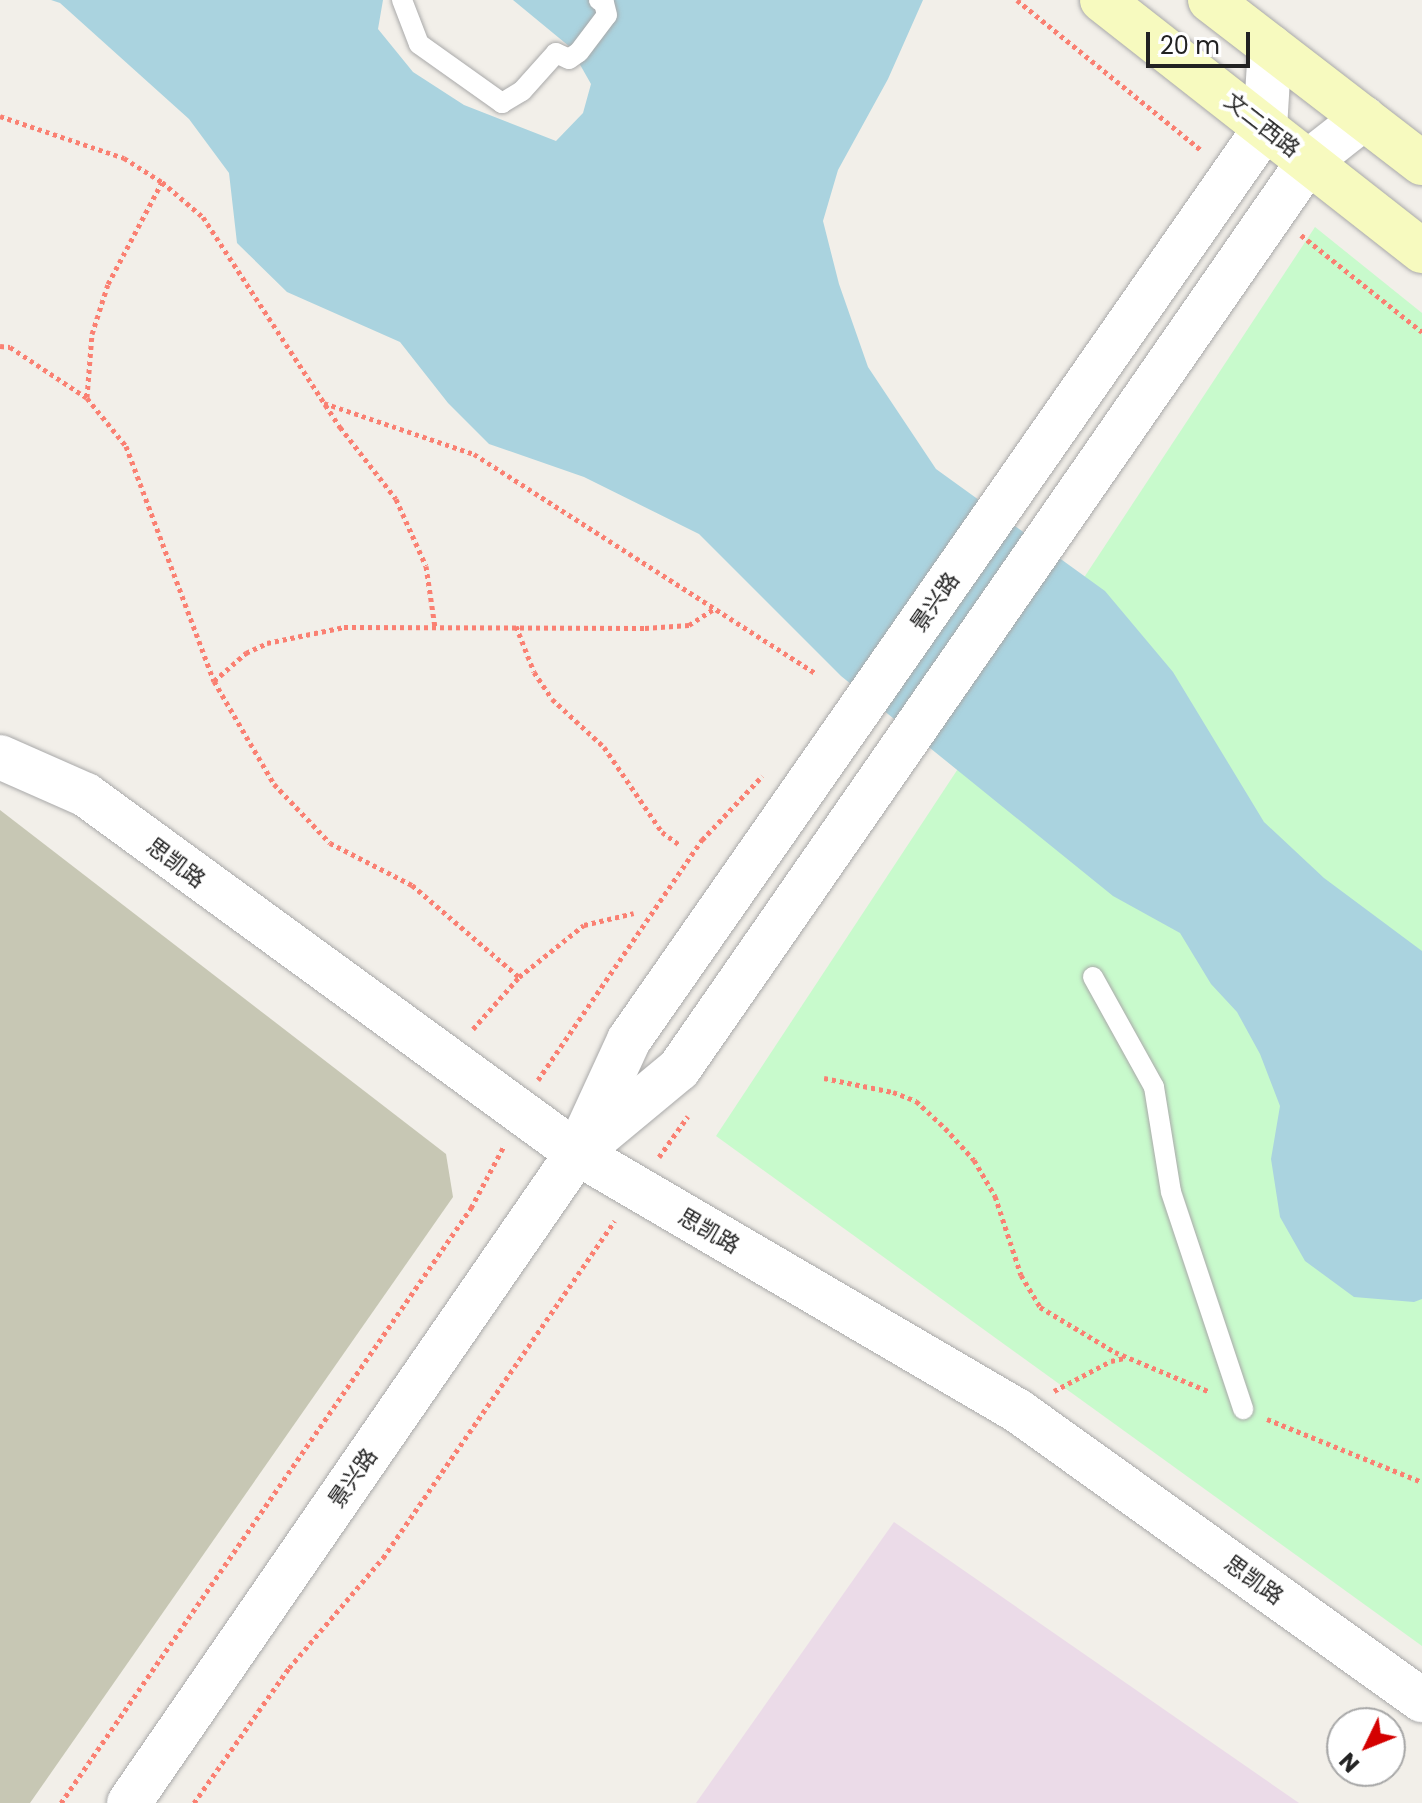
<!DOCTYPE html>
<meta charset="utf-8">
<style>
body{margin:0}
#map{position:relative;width:1422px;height:1803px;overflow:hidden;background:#f2efe9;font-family:Poppins,"Noto Sans SC",sans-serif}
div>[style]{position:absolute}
.industrial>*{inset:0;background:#ebdbe8}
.construction>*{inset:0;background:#c7c7b4}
.park>*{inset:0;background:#c8facc}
.water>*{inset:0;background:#aad3df}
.path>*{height:5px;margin-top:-2.5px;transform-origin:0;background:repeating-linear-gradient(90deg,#fa8072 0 4px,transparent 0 8px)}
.roads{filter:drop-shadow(0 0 2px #a9a9a9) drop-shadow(0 0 2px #a9a9a9)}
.service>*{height:20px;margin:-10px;padding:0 10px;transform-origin:10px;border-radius:10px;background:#fff}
.tertiary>*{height:44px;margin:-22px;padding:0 22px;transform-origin:22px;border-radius:22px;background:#fff}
.secondary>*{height:44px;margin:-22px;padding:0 22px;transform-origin:22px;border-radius:22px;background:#f7fabf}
span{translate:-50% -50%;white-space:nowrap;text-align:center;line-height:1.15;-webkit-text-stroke:8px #fff;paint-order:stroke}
.street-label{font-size:22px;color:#222}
.north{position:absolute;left:1326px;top:1707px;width:80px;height:80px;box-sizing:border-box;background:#fff;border:2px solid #a7a7a7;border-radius:50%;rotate:227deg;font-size:22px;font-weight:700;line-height:32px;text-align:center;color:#222}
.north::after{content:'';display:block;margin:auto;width:28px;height:36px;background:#d40000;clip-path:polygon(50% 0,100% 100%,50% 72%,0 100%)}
.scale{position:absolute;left:1146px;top:32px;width:104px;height:36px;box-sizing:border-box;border:4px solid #222;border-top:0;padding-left:10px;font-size:24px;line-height:28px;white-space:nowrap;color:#222;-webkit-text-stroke:6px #fff;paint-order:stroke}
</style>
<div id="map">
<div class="industrial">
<div style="clip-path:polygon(894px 1522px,1299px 1803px,696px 1803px)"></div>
</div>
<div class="construction">
<div style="clip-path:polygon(0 810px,446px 1154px,453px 1197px,30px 1803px,0 1803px)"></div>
</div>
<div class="park">
<div style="clip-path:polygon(1315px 227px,1422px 313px,1422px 1646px,716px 1136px)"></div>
</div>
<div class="water">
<div style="clip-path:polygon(51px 0,383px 0,378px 29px,413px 72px,464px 105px,556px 141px,583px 113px,591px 84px,570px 47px,513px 0,923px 0,888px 79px,838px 170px,823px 221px,839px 284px,868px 367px,936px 469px,1105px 591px,1173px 672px,1264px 822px,1324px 878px,1422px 951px,1422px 1299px,1414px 1302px,1354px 1297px,1305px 1261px,1280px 1217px,1271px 1159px,1280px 1106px,1260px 1054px,1237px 1012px,1211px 984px,1180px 933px,1113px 896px,841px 676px,699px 534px,584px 477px,489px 444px,448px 403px,400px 342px,287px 292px,237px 243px,229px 173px,189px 119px,60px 3px)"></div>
</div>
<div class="path">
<div style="left:1017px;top:0;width:239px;rotate:39.2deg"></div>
<div style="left:0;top:116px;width:131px;rotate:18.7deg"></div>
<div style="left:124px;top:158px;width:45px;rotate:32.3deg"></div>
<div style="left:162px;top:182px;width:54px;rotate:40.5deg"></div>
<div style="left:203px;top:217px;width:251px;rotate:56.9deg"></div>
<div style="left:340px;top:427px;width:91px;rotate:52.1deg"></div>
<div style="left:396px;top:499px;width:73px;rotate:65.9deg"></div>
<div style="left:426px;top:566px;width:62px;rotate:81.6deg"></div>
<div style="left:1301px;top:235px;width:155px;rotate:38.7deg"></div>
<div style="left:0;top:346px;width:10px;rotate:6deg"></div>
<div style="left:10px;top:347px;width:92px;rotate:33.5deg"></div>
<div style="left:87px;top:398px;width:62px;rotate:50.9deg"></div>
<div style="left:126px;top:446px;width:251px;rotate:69.5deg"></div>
<div style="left:214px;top:681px;width:119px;rotate:59.8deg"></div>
<div style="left:274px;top:784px;width:81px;rotate:46.5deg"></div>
<div style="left:330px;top:843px;width:92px;rotate:27.1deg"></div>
<div style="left:412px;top:885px;width:141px;rotate:40.7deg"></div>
<div style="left:87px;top:397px;width:63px;rotate:-85.5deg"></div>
<div style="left:92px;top:334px;width:52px;rotate:-72.3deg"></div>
<div style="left:108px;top:284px;width:115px;rotate:-62.1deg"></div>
<div style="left:324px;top:403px;width:158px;rotate:18.8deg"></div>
<div style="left:474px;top:454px;width:407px;rotate:32.7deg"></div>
<div style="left:516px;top:626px;width:49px;rotate:68.6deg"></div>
<div style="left:534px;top:672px;width:32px;rotate:56deg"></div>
<div style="left:552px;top:699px;width:71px;rotate:42.7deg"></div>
<div style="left:604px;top:747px;width:103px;rotate:55.7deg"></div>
<div style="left:662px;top:832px;width:22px;rotate:36deg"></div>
<div style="left:214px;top:681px;width:43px;rotate:-41.2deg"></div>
<div style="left:246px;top:653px;width:23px;rotate:-25deg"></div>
<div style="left:267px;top:643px;width:79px;rotate:-11.7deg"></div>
<div style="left:344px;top:627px;width:301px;rotate:0.2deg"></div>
<div style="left:645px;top:628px;width:44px;rotate:-3.9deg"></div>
<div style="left:689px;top:625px;width:31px;rotate:-33deg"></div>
<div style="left:473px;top:1029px;width:69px;rotate:-48.5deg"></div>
<div style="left:519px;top:977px;width:83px;rotate:-38.7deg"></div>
<div style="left:584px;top:925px;width:51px;rotate:-13.5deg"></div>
<div style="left:824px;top:1078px;width:70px;rotate:11.5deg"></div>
<div style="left:893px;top:1092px;width:25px;rotate:21deg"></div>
<div style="left:916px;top:1101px;width:40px;rotate:43deg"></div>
<div style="left:945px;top:1128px;width:43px;rotate:47.8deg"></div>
<div style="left:974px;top:1160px;width:42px;rotate:59.7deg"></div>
<div style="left:995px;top:1196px;width:83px;rotate:71.8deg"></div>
<div style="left:1021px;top:1275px;width:37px;rotate:59deg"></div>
<div style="left:1040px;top:1307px;width:87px;rotate:31deg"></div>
<div style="left:1115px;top:1352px;width:101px;rotate:22.8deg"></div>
<div style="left:538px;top:1080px;width:291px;rotate:-55.7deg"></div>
<div style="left:702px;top:840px;width:88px;rotate:-46.8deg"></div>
<div style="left:659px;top:1157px;width:50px;rotate:-54.7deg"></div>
<div style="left:1054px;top:1391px;width:64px;rotate:-27.8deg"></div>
<div style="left:1111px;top:1361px;width:13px;rotate:-13deg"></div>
<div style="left:1267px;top:1419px;width:167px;rotate:22.1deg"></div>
<div style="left:61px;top:1803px;width:723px;rotate:-55.43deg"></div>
<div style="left:471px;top:1208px;width:70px;rotate:-62deg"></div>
<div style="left:194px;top:1803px;width:165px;rotate:-54.9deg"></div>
<div style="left:289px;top:1668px;width:145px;rotate:-49.5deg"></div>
<div style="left:383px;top:1558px;width:409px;rotate:-55.5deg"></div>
</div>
<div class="roads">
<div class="service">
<div style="left:402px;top:0;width:47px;rotate:68.9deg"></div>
<div style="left:419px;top:44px;width:102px;rotate:35.4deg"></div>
<div style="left:502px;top:103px;width:23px;rotate:-31deg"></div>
<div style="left:522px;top:91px;width:51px;rotate:-48.2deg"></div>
<div style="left:556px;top:53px;width:14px;rotate:25deg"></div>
<div style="left:569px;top:59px;width:12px;rotate:-35deg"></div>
<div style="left:579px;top:52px;width:46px;rotate:-52.9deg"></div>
<div style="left:607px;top:15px;width:12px;rotate:-104deg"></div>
<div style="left:604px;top:3px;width:6px;rotate:-149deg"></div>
<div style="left:1093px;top:977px;width:126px;rotate:61deg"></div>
<div style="left:1154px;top:1087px;width:106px;rotate:80.8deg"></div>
<div style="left:1171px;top:1192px;width:229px;rotate:71.6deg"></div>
</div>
<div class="tertiary">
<div style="left:0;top:757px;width:94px;rotate:23.8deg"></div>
<div style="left:86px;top:795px;width:608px;rotate:36.1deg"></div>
<div style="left:577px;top:1153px;width:511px;rotate:30.33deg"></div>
<div style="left:1018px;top:1411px;width:497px;rotate:35.6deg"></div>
<div style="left:585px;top:1147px;width:122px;rotate:-39.7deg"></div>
<div style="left:679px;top:1069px;width:1104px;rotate:-55.26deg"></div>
<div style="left:1308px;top:162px;width:71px;rotate:-38.2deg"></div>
<div style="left:129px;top:1803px;width:789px;rotate:-55.42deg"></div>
<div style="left:577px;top:1153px;width:124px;rotate:-65.3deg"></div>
<div style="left:629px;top:1040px;width:1112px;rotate:-55.11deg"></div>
<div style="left:1265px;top:128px;width:82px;rotate:-86.5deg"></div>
</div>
<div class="secondary">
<div style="left:1102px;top:0;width:407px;rotate:38.1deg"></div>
<div style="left:1210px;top:0;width:267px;rotate:37.6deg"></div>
</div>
</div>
<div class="street-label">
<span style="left:1262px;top:125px;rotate:38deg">文二西路</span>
<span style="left:935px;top:602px;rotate:-55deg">景兴路</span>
<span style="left:176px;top:863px;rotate:37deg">思凯路</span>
<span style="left:709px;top:1231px;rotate:30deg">思凯路</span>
<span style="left:353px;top:1478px;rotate:-55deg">景兴路</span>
<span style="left:1254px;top:1580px;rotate:36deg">思凯路</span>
</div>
<div class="north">N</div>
<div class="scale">20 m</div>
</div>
